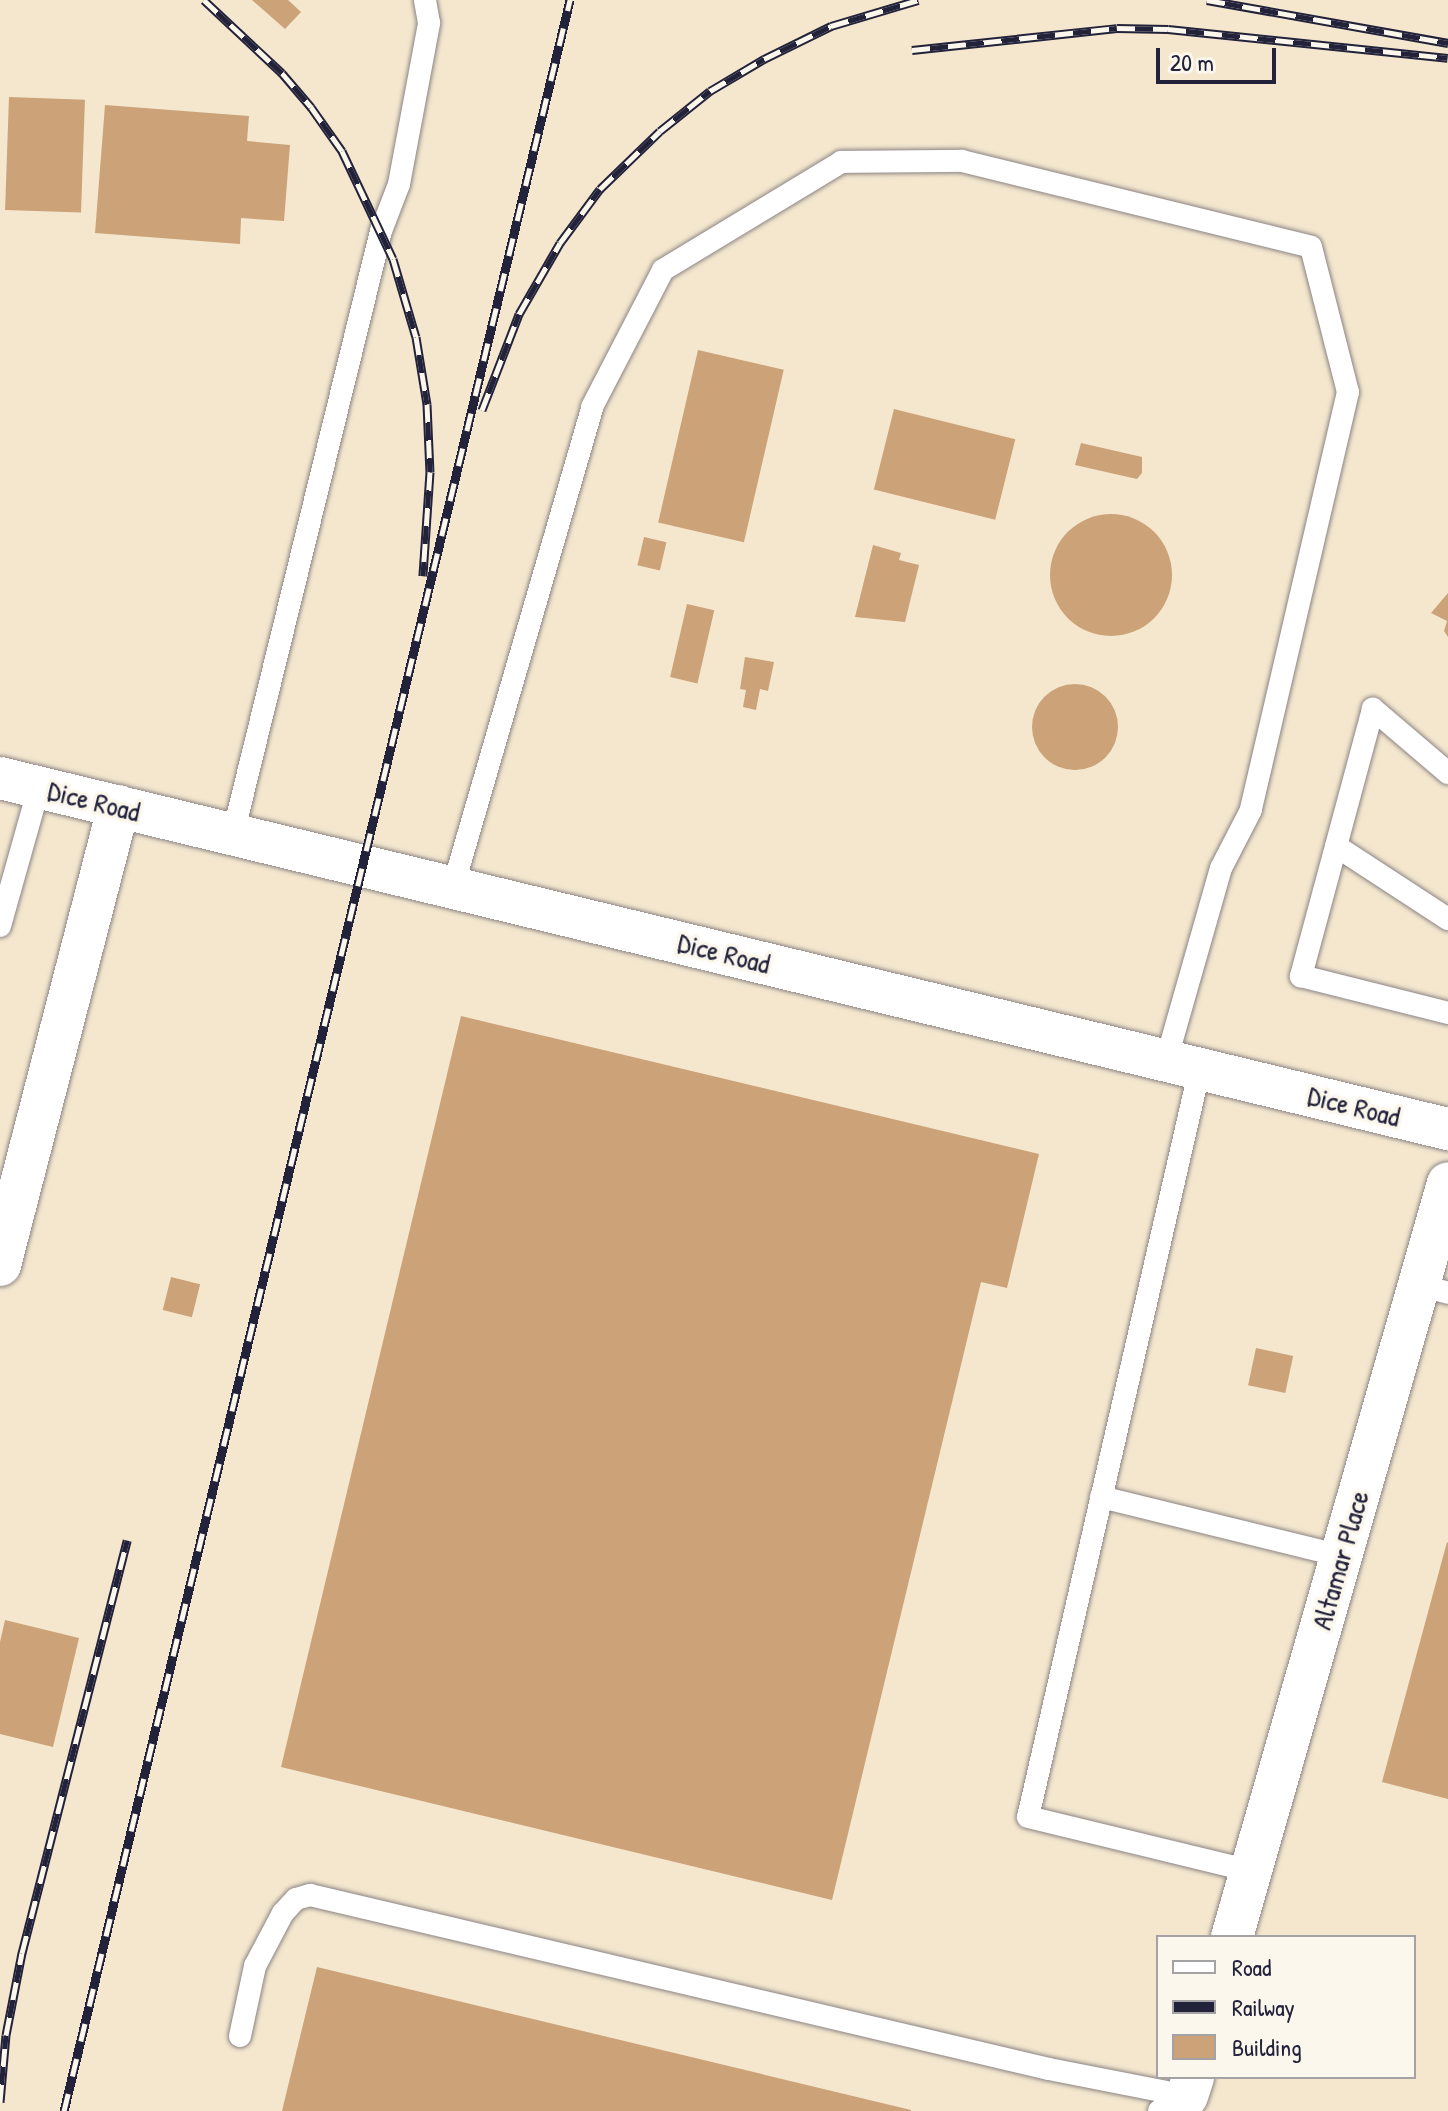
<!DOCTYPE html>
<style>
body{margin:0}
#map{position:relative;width:1448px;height:2111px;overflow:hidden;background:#f4e7ce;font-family:"Patrick Hand",sans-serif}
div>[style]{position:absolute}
.building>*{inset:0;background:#cca278;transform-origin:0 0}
.round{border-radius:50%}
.roads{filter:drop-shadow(0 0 2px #8b8484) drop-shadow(0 0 2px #8b8484)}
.service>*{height:22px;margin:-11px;padding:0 11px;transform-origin:11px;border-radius:11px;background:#fff}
.minor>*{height:42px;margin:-21px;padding:0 21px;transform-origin:21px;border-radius:21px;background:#fff}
.rail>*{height:9px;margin-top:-4.5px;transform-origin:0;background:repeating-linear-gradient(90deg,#fbf7ec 0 18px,#22223b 0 36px);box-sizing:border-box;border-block:2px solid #22223b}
span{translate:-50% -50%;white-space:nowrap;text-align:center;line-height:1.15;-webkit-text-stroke:7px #fbf7ec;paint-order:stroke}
.street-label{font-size:28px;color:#22223b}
.legend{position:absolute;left:1156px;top:1935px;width:260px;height:144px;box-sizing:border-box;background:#fbf7ec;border:2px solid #a4a2a5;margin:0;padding:10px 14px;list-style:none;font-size:24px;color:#22223b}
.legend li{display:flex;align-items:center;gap:16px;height:40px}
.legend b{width:40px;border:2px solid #a4a2a5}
.scale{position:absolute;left:1156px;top:48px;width:120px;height:36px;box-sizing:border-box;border:4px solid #22223b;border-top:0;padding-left:10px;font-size:24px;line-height:28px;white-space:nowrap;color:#22223b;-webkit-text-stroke:6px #fbf7ec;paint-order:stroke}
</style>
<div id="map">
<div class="building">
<div style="clip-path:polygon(252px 0,288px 0,301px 12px,285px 29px)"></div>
<div style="left:9px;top:97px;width:76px;height:113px;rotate:2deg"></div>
<div style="clip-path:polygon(105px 105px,249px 116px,247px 141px,290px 145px,284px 221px,241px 218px,240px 244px,95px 233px)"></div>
<div style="left:698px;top:350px;width:88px;height:177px;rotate:13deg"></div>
<div style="left:894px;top:409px;width:125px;height:83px;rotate:14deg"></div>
<div style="clip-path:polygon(1081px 443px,1142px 457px,1142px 473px,1137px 479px,1075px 465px)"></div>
<div class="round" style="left:1050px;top:514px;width:122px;height:122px"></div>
<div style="left:644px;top:537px;width:23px;height:29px;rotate:13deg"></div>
<div style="clip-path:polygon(873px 545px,901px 553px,899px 560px,919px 565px,905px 622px,855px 617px)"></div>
<div style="clip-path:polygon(1448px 593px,1448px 637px,1444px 631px,1447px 621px,1431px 613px)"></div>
<div style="left:687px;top:604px;width:28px;height:75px;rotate:13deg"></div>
<div style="clip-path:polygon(745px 657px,774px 662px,768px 691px,760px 689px,756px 710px,743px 707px,746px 690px,740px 689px)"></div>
<div class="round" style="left:1032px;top:684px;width:86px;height:86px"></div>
<div style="clip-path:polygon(461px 1016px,1039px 1154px,1007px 1288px,981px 1282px,832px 1900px,281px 1767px)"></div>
<div style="left:171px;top:1277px;width:30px;height:34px;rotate:14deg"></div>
<div style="left:1256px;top:1348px;width:38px;height:38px;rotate:12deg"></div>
<div style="clip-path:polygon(1447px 1542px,1448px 1543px,1448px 1799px,1382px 1782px)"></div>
<div style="clip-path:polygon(5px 1620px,79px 1638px,53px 1747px,0 1734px,0 1642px)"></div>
<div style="clip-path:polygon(317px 1967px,911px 2110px,911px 2111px,282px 2111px)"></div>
</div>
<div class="roads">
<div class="service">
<div style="left:1448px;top:773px;width:99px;rotate:-139.5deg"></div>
<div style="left:1373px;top:709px;width:277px;rotate:105.1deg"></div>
<div style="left:1301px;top:976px;width:152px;rotate:14.1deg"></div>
<div style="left:233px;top:834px;width:621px;rotate:-76.21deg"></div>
<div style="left:381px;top:231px;width:50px;rotate:-69deg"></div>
<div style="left:399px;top:184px;width:164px;rotate:-79.4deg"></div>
<div style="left:429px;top:23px;width:23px;rotate:-100deg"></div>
<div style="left:1336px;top:846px;width:134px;rotate:33.1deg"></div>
<div style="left:453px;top:887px;width:500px;rotate:-73.8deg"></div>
<div style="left:592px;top:407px;width:154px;rotate:-62.6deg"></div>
<div style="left:663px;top:270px;width:208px;rotate:-31.2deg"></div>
<div style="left:841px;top:162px;width:121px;rotate:-0.5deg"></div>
<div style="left:962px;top:161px;width:359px;rotate:13.8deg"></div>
<div style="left:1311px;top:247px;width:150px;rotate:75.7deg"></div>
<div style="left:1348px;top:392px;width:429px;rotate:103.1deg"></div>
<div style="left:1251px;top:810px;width:65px;rotate:117.3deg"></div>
<div style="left:1221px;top:868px;width:201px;rotate:105.9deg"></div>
<div style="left:0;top:926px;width:144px;rotate:-74.3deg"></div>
<div style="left:1200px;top:1068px;width:768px;rotate:102.93deg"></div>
<div style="left:1028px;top:1817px;width:229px;rotate:13.6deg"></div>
<div style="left:1419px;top:1285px;width:30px;rotate:15deg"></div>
<div style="left:1101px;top:1497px;width:247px;rotate:13.8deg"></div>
<div style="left:240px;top:2036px;width:72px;rotate:-77.9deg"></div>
<div style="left:255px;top:1966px;width:60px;rotate:-62.2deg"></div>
<div style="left:283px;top:1913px;width:19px;rotate:-47deg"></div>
<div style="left:296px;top:1899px;width:15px;rotate:-16deg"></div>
<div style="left:310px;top:1895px;width:759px;rotate:13.25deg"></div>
<div style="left:1049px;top:2069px;width:141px;rotate:11.1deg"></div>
<div style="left:1159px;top:2111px;width:32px;rotate:-28deg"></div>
</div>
<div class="minor">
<div style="left:0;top:778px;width:1490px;rotate:13.63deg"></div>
<div style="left:0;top:1265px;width:474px;rotate:-75.5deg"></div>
<div style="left:1232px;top:1937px;width:784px;rotate:-74.01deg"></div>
<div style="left:1187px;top:2096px;width:20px;rotate:-72deg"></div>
</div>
</div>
<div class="rail">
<div style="left:204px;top:0;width:107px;rotate:43.1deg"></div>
<div style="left:282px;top:73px;width:45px;rotate:49.5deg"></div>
<div style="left:311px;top:107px;width:54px;rotate:54.8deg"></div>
<div style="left:342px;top:151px;width:119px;rotate:64.7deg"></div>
<div style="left:393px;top:259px;width:81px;rotate:73.6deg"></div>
<div style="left:416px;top:337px;width:68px;rotate:80.7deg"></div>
<div style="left:427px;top:404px;width:68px;rotate:87.5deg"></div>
<div style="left:430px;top:472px;width:104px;rotate:93.9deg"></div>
<div style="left:1207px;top:0;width:245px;rotate:10.1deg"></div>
<div style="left:912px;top:50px;width:206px;rotate:-6.1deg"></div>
<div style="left:1117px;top:28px;width:51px;rotate:1.1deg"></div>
<div style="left:1168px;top:29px;width:281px;rotate:5.9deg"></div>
<div style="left:482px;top:410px;width:103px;rotate:-68.9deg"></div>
<div style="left:519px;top:314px;width:82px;rotate:-60deg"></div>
<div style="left:560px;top:243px;width:67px;rotate:-53.5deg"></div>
<div style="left:600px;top:189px;width:83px;rotate:-44deg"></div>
<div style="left:660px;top:131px;width:64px;rotate:-38.7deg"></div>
<div style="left:710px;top:91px;width:63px;rotate:-30.7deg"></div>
<div style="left:764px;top:59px;width:75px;rotate:-26.2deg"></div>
<div style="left:831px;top:26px;width:91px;rotate:-16.6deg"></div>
<div style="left:0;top:2102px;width:67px;rotate:-84.9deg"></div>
<div style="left:6px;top:2035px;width:84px;rotate:-79deg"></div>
<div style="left:22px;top:1953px;width:426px;rotate:-75.7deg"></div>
<div style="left:64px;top:2111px;width:2171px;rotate:-76.52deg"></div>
</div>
<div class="street-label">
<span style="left:94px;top:801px;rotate:14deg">Dice Road</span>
<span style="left:724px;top:953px;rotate:14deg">Dice Road</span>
<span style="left:1354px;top:1106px;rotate:14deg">Dice Road</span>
<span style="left:1340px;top:1560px;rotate:-74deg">Altamar Place</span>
</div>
<ul class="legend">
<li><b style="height:10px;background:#fff"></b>Road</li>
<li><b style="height:10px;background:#22223b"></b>Railway</li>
<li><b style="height:22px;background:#cca278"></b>Building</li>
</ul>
<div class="scale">20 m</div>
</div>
